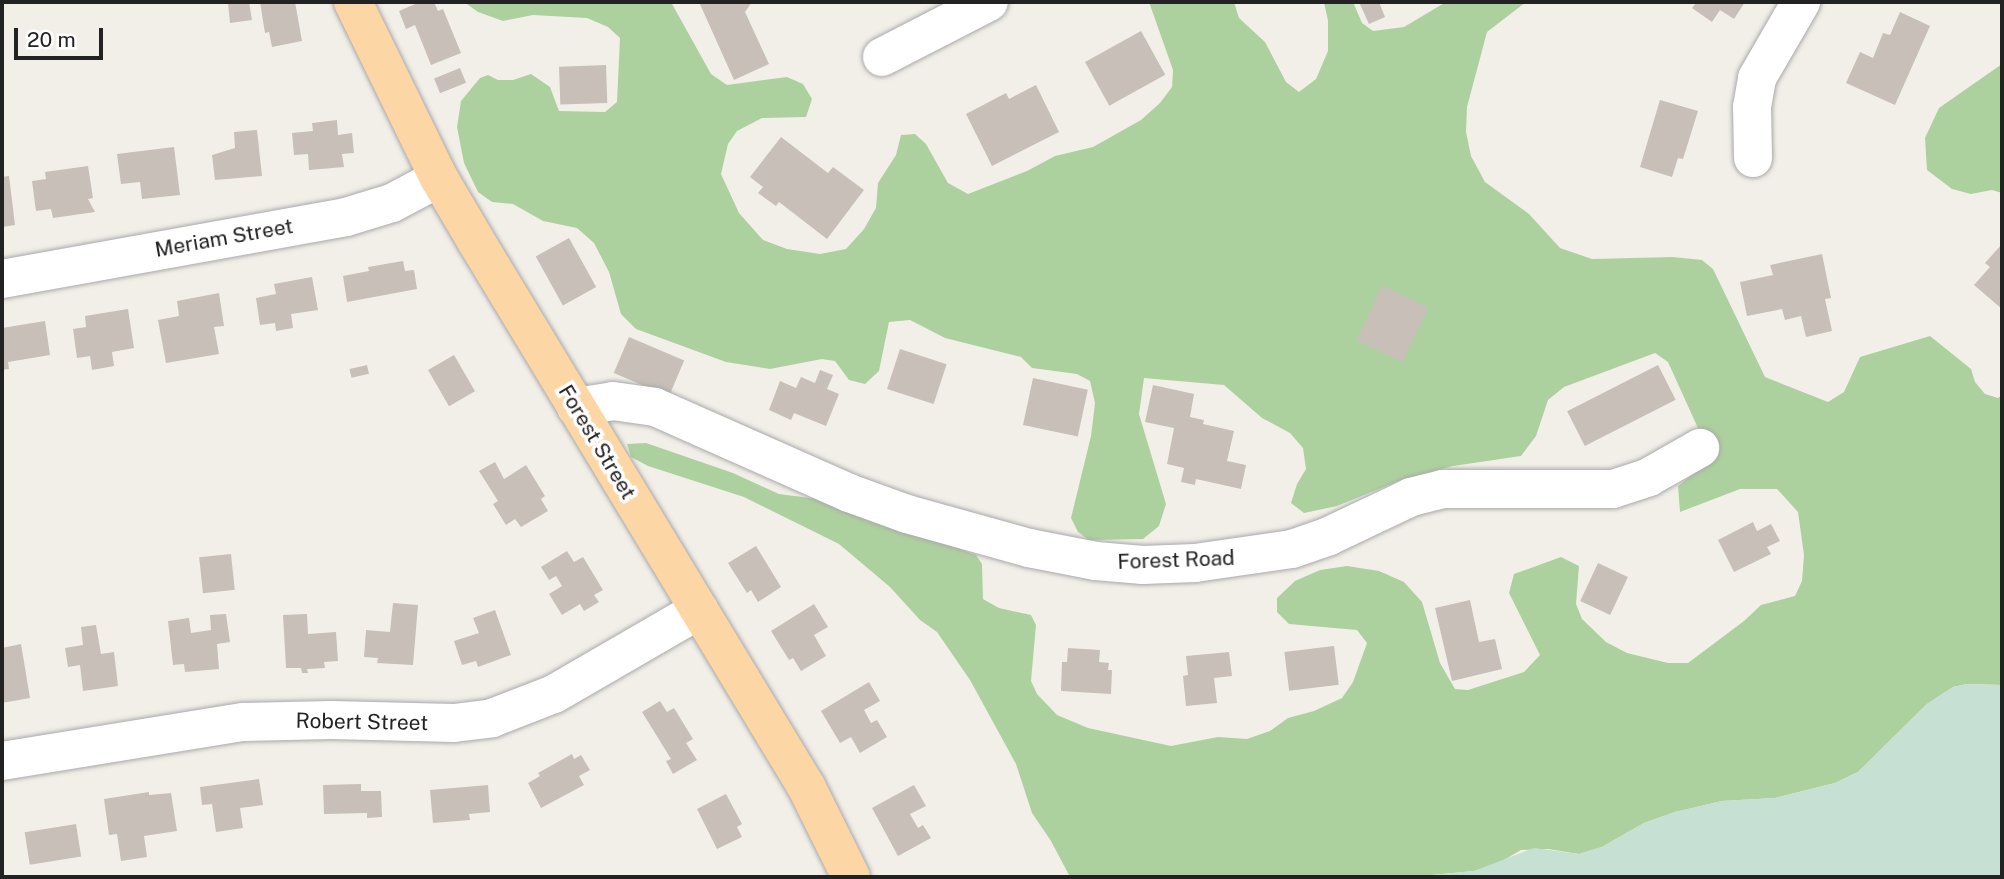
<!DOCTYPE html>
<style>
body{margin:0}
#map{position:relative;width:2004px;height:879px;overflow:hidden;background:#f2efe9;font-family:"Public Sans",sans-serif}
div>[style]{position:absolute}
.forest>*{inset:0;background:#add19e}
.wetland>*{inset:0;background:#c6e0d4}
.building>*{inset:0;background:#c7bfb8;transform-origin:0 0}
.roads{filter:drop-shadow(0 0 2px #a9a9a9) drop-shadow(0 0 2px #a9a9a9)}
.minor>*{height:38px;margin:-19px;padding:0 19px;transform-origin:19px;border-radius:19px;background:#fff}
.major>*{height:38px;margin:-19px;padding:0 19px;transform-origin:19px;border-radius:19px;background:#fcd6a4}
span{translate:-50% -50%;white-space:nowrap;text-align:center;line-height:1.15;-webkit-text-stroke:7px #fff;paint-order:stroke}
.street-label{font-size:21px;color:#222}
.frame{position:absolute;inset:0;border:4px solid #222;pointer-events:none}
.scale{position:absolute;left:14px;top:28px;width:89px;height:32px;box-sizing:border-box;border:4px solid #222;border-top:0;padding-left:9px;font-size:21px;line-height:24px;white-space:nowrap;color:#222;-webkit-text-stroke:5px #fff;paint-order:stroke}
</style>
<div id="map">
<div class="forest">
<div style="clip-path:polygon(464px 2px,671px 2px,711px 74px,727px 85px,787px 77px,803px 84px,812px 99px,806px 117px,762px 118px,737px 131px,728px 144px,721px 174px,739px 213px,763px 240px,787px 249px,820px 254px,846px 249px,864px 229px,876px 208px,878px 183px,896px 155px,901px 135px,915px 134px,926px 144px,948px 183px,968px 194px,1027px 171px,1055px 156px,1093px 147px,1141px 120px,1160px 103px,1172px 87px,1173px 70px,1149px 2px,1234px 2px,1239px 18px,1265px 42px,1286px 82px,1299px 92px,1316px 79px,1328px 51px,1328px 21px,1324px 2px,1353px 2px,1362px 23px,1373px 31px,1404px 27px,1446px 2px,1526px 2px,1487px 32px,1467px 107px,1466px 132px,1471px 156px,1485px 182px,1529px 214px,1560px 248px,1592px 259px,1673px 257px,1702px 260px,1713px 269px,1765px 377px,1828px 402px,1844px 392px,1860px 357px,1930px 336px,1971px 369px,1975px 382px,1985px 394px,1998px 398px,2002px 395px,2002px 685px,1967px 684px,1953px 687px,1927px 704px,1858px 772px,1835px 783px,1775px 798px,1722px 801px,1675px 812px,1644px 823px,1602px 847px,1579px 854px,1548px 849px,1521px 850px,1497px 864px,1474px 871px,1410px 877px,1070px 877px,1051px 841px,1032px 813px,1016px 764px,970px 680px,937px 632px,920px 620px,890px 587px,839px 544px,744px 497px,648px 466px,631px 457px,627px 444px,646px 443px,733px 473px,779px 494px,849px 503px,898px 526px,976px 555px,982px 564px,983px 599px,999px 608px,1031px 615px,1036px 625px,1031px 681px,1037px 694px,1057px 715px,1088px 728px,1171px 746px,1218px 737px,1247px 739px,1270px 731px,1288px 718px,1314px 711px,1342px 698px,1353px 682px,1367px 643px,1357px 630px,1289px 624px,1277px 612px,1277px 598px,1295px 581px,1320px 570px,1347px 566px,1379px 571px,1404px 582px,1422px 602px,1440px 663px,1455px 689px,1468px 690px,1524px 672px,1540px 655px,1509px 593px,1514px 574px,1561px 557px,1579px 566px,1576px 604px,1582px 619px,1606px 642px,1627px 653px,1668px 663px,1688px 663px,1744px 621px,1761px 605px,1795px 596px,1802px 581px,1804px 555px,1798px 512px,1777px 489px,1740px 489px,1680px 512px,1678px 486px,1710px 461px,1707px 448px,1668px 362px,1655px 353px,1564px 387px,1548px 400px,1536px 436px,1521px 456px,1453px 466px,1401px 480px,1337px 506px,1304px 513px,1291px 503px,1297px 484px,1306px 469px,1303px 448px,1290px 433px,1262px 418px,1224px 385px,1144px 378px,1139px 414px,1166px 504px,1159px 526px,1143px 539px,1089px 540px,1078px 532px,1071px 518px,1091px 436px,1095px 403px,1090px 381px,1077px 374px,1032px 368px,1021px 357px,945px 338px,910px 320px,889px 322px,879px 371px,865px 384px,849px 380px,835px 361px,822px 359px,770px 369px,726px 362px,636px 329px,621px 314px,609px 272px,594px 243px,577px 228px,543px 221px,513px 204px,492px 202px,478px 192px,464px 163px,457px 127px,461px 101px,480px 78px,488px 75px,498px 80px,513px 80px,531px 74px,550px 87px,559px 111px,605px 112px,617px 102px,620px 38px,608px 27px,587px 18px,533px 15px,503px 21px,478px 12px)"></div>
<div style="clip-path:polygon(2002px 64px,2002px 193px,1992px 190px,1971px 194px,1952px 189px,1927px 170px,1925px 138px,1939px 108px)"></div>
</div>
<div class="wetland">
<div style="clip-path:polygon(1967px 684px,2002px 685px,2002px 877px,1410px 877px,1474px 871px,1534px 848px,1579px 854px,1602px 847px,1644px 823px,1675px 812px,1722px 801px,1775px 798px,1835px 783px,1858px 772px,1927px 704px,1953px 687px)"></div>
</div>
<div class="building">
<div style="clip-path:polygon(249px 2px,252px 20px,230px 23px,228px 3px)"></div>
<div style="clip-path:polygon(260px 2px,295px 2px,302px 41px,272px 47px,269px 32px,265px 33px)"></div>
<div style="clip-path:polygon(420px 2px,434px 2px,438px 11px,443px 9px,461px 53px,431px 65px,415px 25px,406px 29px,399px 11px)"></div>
<div style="clip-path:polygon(699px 2px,752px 2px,745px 12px,769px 64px,734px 80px)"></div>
<div style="clip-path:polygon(1359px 2px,1379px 2px,1385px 17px,1369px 24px)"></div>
<div style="clip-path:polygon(1697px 2px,1745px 2px,1734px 19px,1720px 10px,1712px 22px,1692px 8px)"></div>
<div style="clip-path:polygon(1900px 12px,1930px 26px,1895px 105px,1846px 83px,1860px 52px,1873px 58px,1883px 33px,1890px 35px)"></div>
<div style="left:1141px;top:31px;width:50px;height:64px;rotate:61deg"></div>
<div style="left:606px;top:65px;width:38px;height:47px;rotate:88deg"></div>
<div style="left:460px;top:68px;width:16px;height:28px;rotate:68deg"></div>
<div style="clip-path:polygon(1036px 85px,1059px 132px,992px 166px,966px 114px,1006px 93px,1009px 99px)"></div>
<div style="clip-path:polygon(1660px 100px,1698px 111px,1683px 159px,1678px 158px,1672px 177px,1640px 167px)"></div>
<div style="clip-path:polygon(337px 120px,338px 135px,352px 133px,354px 153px,342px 154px,344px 167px,309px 170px,308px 154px,294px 155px,292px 133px,313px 131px,312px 123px)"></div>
<div style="clip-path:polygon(257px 130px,262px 176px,215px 180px,212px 155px,235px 148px,234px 132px)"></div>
<div style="clip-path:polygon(781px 137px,828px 173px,833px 167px,864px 190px,827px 239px,779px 202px,776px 206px,758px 193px,763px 187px,750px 177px)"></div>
<div style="clip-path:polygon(174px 147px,180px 195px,142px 199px,140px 182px,121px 184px,117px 154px)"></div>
<div style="clip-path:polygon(88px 166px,93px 198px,88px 199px,95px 212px,53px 218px,51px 209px,36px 211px,32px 181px,46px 179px,45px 172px)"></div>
<div style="clip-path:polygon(9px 176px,15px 225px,2px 227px,2px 177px)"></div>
<div style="left:569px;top:238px;width:56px;height:38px;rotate:61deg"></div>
<div style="clip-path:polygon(2002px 244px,2002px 309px,1974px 285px,1990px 267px,1985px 263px)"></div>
<div style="clip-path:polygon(1822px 254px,1831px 298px,1825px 299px,1832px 331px,1806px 337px,1801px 316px,1785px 320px,1782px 309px,1747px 316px,1740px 282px,1773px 275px,1770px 265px)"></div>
<div style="clip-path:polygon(403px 261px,405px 271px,414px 270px,417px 289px,347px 302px,343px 276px,369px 271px,368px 267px)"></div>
<div style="clip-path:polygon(312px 277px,318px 310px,291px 314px,293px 328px,276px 331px,275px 323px,260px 325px,256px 298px,276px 294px,274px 284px)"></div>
<div style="left:1382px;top:286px;width:51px;height:60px;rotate:25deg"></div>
<div style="clip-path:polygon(219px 293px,224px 326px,214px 327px,219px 354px,166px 363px,158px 320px,179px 316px,177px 301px)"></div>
<div style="clip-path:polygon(128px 309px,134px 348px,112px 352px,114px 366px,92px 370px,90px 356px,77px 358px,73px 329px,86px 327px,85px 316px)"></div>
<div style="clip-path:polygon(45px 321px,50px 355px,8px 362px,9px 369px,2px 370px,2px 328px)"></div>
<div style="left:629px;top:337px;width:60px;height:39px;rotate:23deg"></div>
<div style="left:900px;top:349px;width:49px;height:42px;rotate:18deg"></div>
<div style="left:454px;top:355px;width:42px;height:30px;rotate:60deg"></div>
<div style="left:367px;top:365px;width:9px;height:18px;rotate:77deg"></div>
<div style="left:1658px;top:365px;width:39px;height:102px;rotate:63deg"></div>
<div style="clip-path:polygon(820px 370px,833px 375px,827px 389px,839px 394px,826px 426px,794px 413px,791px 420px,769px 410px,780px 381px,796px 388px,801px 377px,815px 383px)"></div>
<div style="left:1033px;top:378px;width:56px;height:48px;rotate:12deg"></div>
<div style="clip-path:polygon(1153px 385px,1194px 394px,1190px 417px,1204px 420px,1203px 424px,1234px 431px,1227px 461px,1246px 465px,1241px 489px,1196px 479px,1195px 485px,1181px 482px,1184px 468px,1167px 464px,1174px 428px,1145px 422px)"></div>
<div style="clip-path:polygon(495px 462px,504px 479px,526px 465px,545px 496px,541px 499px,548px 511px,521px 527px,515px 519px,506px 525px,493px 504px,498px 501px,479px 471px)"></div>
<div style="clip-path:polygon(1753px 522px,1757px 531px,1771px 524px,1780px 541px,1767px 547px,1771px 554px,1734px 572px,1718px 540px)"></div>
<div style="clip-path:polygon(756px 546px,781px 587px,758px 602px,751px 590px,747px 593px,728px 563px)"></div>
<div style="clip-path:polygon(567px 551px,574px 562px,583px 557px,603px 590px,594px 595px,599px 602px,584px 611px,580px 604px,562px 615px,549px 594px,562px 586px,556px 576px,549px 580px,541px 567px)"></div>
<div style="left:231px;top:554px;width:36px;height:32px;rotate:84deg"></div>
<div style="left:1598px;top:563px;width:33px;height:42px;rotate:25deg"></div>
<div style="clip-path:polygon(1470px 600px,1479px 642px,1495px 639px,1502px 669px,1452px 681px,1435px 608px)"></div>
<div style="clip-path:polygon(393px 603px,418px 605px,413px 665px,377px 663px,378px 658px,364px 657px,366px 630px,390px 632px)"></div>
<div style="clip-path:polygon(814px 604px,828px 627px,814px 635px,826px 656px,801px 671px,793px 658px,789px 660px,771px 631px)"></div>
<div style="clip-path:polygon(495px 610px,511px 655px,478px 667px,476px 661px,462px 665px,454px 641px,479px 633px,473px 618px)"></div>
<div style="clip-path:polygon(226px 614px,230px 642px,217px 644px,219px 669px,185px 672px,184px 664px,173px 665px,168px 621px,189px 618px,191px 633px,211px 630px,210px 615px)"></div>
<div style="clip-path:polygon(307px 614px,308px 634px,336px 632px,338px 661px,324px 662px,325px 668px,307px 669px,308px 673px,302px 673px,301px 668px,286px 668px,283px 615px)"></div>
<div style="clip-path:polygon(96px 625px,101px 654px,114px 652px,118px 686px,83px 691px,80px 665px,68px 667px,65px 648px,83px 645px,81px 627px)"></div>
<div style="clip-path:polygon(21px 644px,30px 698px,2px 703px,2px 648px)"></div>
<div style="left:1334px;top:646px;width:39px;height:50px;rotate:83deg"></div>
<div style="clip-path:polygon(1068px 648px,1100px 650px,1099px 662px,1109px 663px,1108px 670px,1112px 670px,1111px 694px,1061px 691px,1062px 662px,1067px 662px)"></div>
<div style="clip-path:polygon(1229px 652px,1232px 676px,1214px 678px,1217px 703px,1186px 706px,1183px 676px,1188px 675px,1186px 656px)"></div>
<div style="clip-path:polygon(869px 682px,880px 701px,864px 710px,871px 723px,877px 720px,887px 737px,860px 753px,851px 737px,840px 743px,821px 711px)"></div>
<div style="clip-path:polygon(660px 701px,667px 712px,674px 708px,693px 739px,686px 743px,697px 760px,673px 774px,666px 761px,671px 759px,642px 712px)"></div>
<div style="clip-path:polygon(572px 754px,574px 759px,581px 755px,590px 770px,579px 776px,584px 785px,541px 808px,528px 783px,540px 776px,538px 773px)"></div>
<div style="clip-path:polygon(259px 779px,263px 805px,240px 808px,243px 828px,216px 832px,212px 804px,202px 805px,200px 787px)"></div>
<div style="clip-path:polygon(361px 784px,361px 791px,381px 791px,382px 817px,367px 818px,367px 813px,324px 814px,323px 785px)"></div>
<div style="clip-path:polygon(488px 785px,490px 812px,469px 814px,470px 820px,433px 823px,430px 790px)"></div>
<div style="clip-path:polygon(914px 785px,926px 806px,910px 814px,918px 828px,923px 825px,931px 838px,898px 856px,872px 808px)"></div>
<div style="clip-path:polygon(149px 792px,149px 795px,171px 793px,177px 831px,144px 836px,147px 857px,121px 861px,117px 834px,109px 835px,104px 799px)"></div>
<div style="clip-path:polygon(726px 794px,742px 824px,737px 827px,742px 837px,717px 849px,697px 809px)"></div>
<div style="left:76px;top:824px;width:33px;height:52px;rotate:81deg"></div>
</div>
<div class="roads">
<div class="minor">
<div style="left:882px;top:57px;width:120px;rotate:-27.2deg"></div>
<div style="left:1753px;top:158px;width:51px;rotate:-91.1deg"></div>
<div style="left:1752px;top:107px;width:29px;rotate:-80deg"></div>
<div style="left:1757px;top:78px;width:88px;rotate:-59.9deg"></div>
<div style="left:2px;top:279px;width:350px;rotate:-10.2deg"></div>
<div style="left:346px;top:217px;width:48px;rotate:-16.9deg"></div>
<div style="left:392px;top:203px;width:53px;rotate:-28deg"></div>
<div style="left:576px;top:407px;width:37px;rotate:-9deg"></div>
<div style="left:613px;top:401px;width:42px;rotate:8.1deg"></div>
<div style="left:655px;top:407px;width:212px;rotate:23.9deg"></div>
<div style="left:849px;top:493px;width:62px;rotate:19.9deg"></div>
<div style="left:907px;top:514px;width:127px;rotate:15.6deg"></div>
<div style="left:1029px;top:548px;width:68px;rotate:11deg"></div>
<div style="left:1096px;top:561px;width:47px;rotate:4.9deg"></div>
<div style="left:1143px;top:565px;width:52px;rotate:-2.2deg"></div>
<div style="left:1195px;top:563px;width:98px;rotate:-8.2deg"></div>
<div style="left:1292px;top:549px;width:39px;rotate:-19deg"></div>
<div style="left:1329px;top:536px;width:91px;rotate:-25.4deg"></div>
<div style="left:1411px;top:497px;width:33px;rotate:-14deg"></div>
<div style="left:1443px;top:489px;width:170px"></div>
<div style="left:1613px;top:489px;width:38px;rotate:-18deg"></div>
<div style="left:1649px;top:477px;width:59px;rotate:-29.6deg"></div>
<div style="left:2px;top:761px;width:245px;rotate:-9.2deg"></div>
<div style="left:244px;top:722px;width:87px;rotate:-1.3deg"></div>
<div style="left:331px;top:720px;width:123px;rotate:1.4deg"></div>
<div style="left:454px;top:723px;width:38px;rotate:-7deg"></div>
<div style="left:492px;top:718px;width:66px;rotate:-21.2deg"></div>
<div style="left:554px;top:694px;width:168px;rotate:-30.1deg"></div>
</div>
<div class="major">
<div style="left:353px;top:2px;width:196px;rotate:64deg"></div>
<div style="left:439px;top:178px;width:73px;rotate:59.6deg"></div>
<div style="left:476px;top:241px;width:639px;rotate:58.82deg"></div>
<div style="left:807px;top:788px;width:99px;rotate:63.7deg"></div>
</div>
</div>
<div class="street-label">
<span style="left:224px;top:238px;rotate:-10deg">Meriam Street</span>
<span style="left:597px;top:442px;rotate:59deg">Forest Street</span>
<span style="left:1176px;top:560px;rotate:-2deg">Forest Road</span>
<span style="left:362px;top:722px;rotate:1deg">Robert Street</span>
</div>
<div class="frame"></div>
<div class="scale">20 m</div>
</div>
